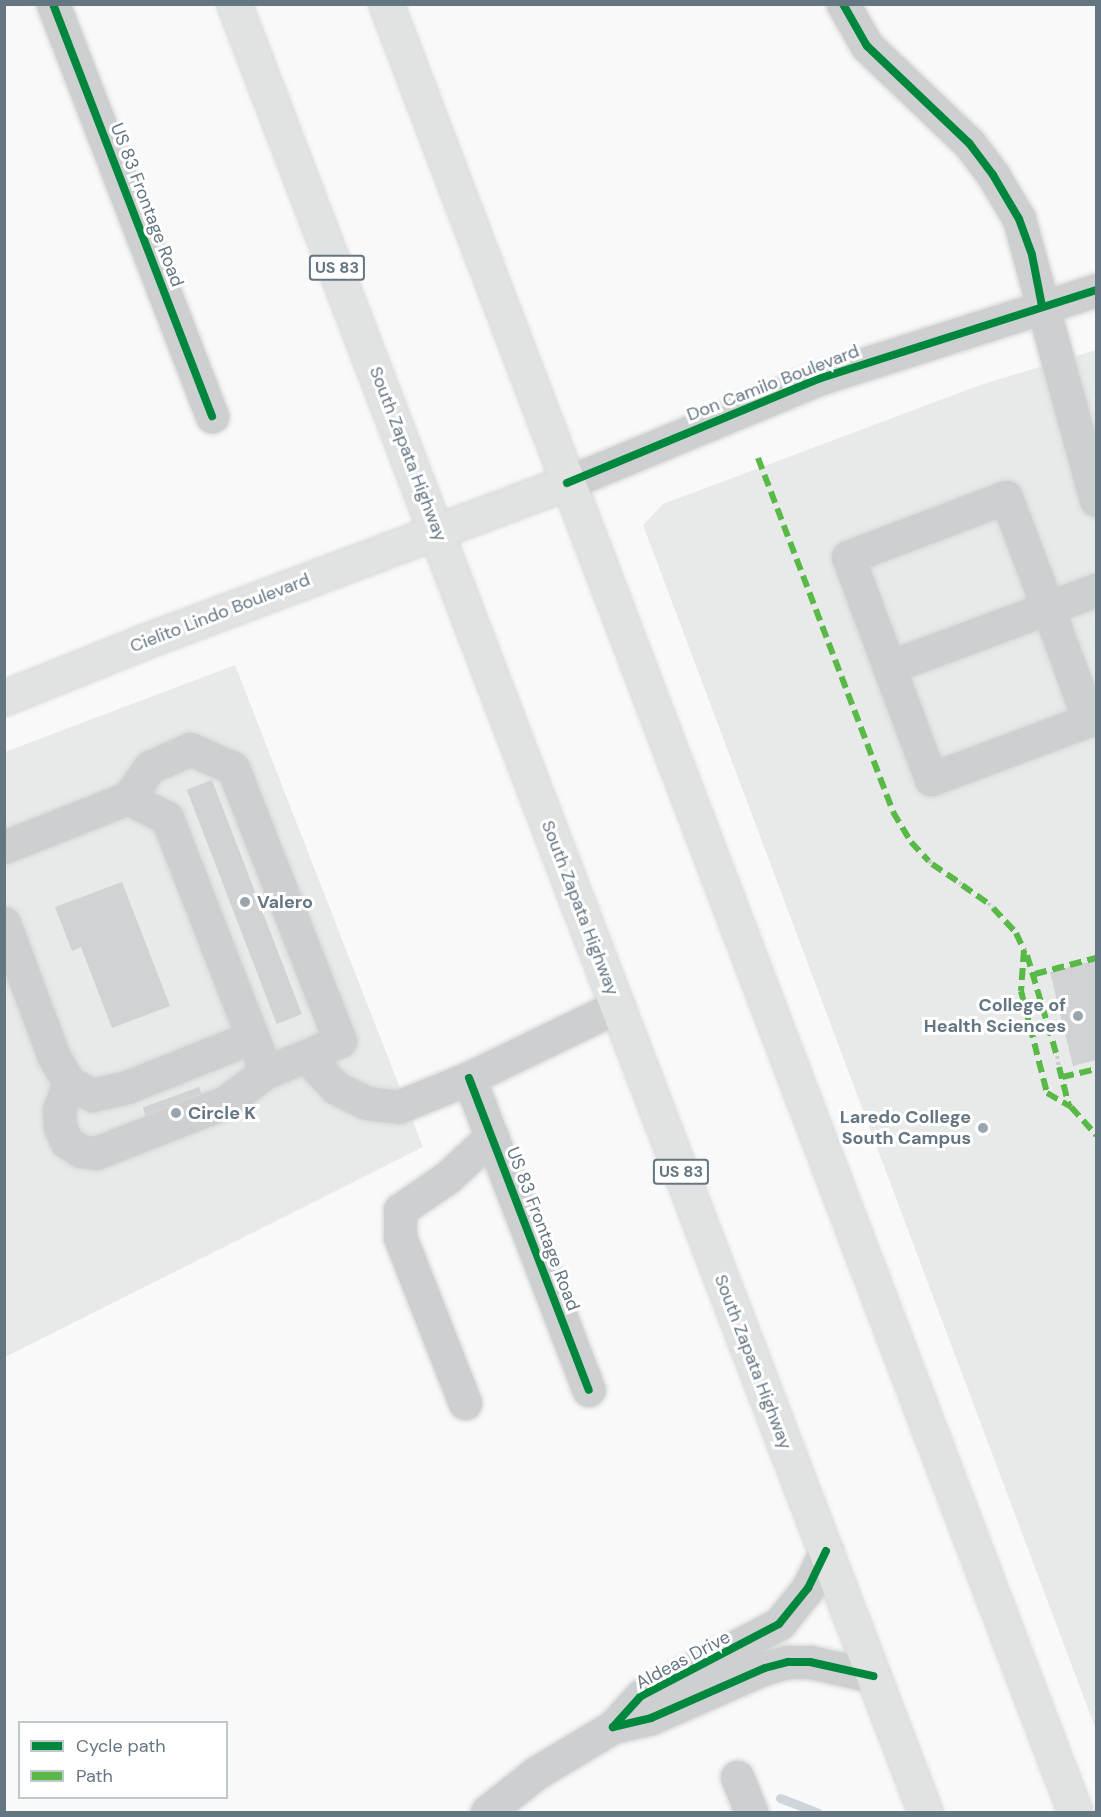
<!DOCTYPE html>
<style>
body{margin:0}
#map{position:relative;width:1101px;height:1817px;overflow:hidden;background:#f9f9f9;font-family:"DM Sans",sans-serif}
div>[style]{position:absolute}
.built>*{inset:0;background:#e8e9e9}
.stream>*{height:9px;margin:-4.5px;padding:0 4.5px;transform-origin:4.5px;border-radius:4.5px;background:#ced6d9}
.building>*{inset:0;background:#d0d2d3;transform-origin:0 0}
.path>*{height:4px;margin-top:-2px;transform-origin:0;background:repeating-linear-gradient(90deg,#cbcccd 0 3px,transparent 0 6px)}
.roads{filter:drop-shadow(0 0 2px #d5d6d7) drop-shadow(0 0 2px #d5d6d7)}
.minor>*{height:33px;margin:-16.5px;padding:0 16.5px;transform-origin:16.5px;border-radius:16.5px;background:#cecfd0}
.major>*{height:33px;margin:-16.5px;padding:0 16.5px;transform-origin:16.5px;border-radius:16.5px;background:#e1e2e2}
.quiet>*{height:6px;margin-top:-3px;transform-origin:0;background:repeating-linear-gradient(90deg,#58b947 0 12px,transparent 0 18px)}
.cycleway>*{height:8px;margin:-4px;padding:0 4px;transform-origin:4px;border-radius:4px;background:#00873e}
.dots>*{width:16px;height:16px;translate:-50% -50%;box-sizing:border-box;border:3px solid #fff;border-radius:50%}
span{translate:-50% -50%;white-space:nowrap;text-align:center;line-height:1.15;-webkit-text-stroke:6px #fff;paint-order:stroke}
.shield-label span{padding:2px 4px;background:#fff;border:2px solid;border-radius:4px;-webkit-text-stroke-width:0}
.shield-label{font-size:16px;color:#657683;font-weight:700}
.street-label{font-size:18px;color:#657683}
.poi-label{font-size:18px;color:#657683;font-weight:700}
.left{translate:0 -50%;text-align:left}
.right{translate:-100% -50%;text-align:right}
.frame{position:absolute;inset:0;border:6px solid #657683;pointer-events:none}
.legend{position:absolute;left:18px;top:1721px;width:210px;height:78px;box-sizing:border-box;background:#fff;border:2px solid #c1c8cd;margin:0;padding:8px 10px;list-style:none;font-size:18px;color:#657683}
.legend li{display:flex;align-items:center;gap:12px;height:30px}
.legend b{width:30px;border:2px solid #c1c8cd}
</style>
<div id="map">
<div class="built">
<div style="clip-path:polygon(1096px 350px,1096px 1730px,643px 525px,663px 504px,983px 384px)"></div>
<div style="clip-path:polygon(235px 665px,423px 1147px,5px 1357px,5px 752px)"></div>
</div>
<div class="stream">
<div style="left:780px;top:1798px;width:40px;rotate:21deg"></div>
</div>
<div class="building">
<div style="left:212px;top:780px;width:251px;height:27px;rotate:69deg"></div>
<div style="clip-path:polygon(122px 882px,170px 1006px,112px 1028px,81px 947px,72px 951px,55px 907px)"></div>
<div style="clip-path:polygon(1096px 960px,1096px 1060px,1073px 1066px,1050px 972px)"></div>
<div style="left:199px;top:1087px;width:32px;height:60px;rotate:70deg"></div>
</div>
<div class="path">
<div style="left:929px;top:861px;width:4px;rotate:45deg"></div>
<div style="left:959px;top:882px;width:4px;rotate:45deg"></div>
<div style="left:988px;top:903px;width:7px;rotate:45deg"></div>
<div style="left:1057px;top:1056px;width:11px;rotate:80deg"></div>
</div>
<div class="roads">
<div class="minor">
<div style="left:53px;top:4px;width:442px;rotate:68.9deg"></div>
<div style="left:843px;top:4px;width:48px;rotate:60.3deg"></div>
<div style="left:867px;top:46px;width:141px;rotate:43.6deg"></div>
<div style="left:969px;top:143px;width:40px;rotate:53deg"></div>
<div style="left:993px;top:175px;width:51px;rotate:59.4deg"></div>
<div style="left:1019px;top:219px;width:291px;rotate:74.7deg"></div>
<div style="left:567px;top:483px;width:275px;rotate:-22.5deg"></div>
<div style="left:821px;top:378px;width:289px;rotate:-17.7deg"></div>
<div style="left:889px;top:667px;width:117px;rotate:-110.4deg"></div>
<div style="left:848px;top:557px;width:169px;rotate:-20.8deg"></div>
<div style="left:1006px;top:497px;width:119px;rotate:69.3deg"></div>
<div style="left:1048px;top:608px;width:119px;rotate:69.9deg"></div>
<div style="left:1089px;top:720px;width:169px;rotate:159.5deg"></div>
<div style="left:931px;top:779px;width:120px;rotate:-110.6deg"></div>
<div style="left:889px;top:667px;width:170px;rotate:-20.4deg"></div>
<div style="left:1048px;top:608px;width:51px;rotate:-20.6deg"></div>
<div style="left:128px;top:798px;width:44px;rotate:27.1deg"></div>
<div style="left:167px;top:818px;width:273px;rotate:68.7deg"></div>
<div style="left:266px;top:1072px;width:43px;rotate:-21.8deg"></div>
<div style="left:4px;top:847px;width:133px;rotate:-21.6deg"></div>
<div style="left:128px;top:798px;width:38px;rotate:-55deg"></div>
<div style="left:150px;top:767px;width:44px;rotate:-24.2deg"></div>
<div style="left:190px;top:749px;width:47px;rotate:23.8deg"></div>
<div style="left:233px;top:768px;width:293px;rotate:68.6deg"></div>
<div style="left:340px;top:1041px;width:37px;rotate:156deg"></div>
<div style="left:306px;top:1056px;width:44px;rotate:46.8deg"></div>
<div style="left:336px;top:1088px;width:34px;rotate:26deg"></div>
<div style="left:367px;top:1103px;width:31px;rotate:7deg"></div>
<div style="left:398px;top:1107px;width:77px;rotate:-22.2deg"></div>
<div style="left:469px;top:1078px;width:165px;rotate:-25.8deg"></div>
<div style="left:4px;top:923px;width:143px;rotate:69.5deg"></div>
<div style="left:54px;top:1057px;width:30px;rotate:60deg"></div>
<div style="left:69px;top:1083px;width:27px;rotate:27deg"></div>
<div style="left:93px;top:1095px;width:35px;rotate:-13deg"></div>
<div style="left:127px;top:1087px;width:135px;rotate:-21.8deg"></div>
<div style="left:469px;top:1078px;width:334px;rotate:69deg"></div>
<div style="left:69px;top:1083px;width:29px;rotate:110deg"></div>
<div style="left:59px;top:1110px;width:17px;rotate:87deg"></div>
<div style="left:60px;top:1127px;width:17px;rotate:65deg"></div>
<div style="left:67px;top:1142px;width:17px;rotate:33deg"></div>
<div style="left:81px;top:1151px;width:15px;rotate:8deg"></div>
<div style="left:96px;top:1153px;width:140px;rotate:-21.4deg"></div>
<div style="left:226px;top:1102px;width:50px;rotate:-36.9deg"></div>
<div style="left:465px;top:1403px;width:178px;rotate:-111.4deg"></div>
<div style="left:400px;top:1237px;width:27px;rotate:-90deg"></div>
<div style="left:400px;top:1210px;width:58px;rotate:-34.5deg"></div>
<div style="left:448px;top:1177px;width:60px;rotate:-43deg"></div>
<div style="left:826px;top:1551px;width:41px;rotate:115.9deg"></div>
<div style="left:808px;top:1588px;width:46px;rotate:128.9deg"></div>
<div style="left:779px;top:1624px;width:156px;rotate:152.4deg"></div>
<div style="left:641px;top:1696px;width:42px;rotate:132.1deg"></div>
<div style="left:613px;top:1727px;width:39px;rotate:-13deg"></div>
<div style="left:651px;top:1718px;width:124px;rotate:-23.7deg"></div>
<div style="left:765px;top:1668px;width:24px;rotate:-15deg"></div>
<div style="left:788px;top:1662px;width:22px"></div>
<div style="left:810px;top:1662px;width:65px;rotate:12.5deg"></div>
<div style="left:737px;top:1777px;width:38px;rotate:68deg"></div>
<div style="left:487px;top:1812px;width:63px;rotate:-38.5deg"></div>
<div style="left:536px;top:1773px;width:90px;rotate:-30.9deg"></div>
</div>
<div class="major">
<div style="left:234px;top:4px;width:1936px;rotate:69.08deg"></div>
<div style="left:386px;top:4px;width:1935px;rotate:69.14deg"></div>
<div style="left:4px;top:698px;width:150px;rotate:-21.9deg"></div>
<div style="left:143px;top:642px;width:453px;rotate:-20.6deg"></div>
</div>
</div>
<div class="quiet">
<div style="left:758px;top:458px;width:379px;rotate:69.1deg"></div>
<div style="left:893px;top:812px;width:35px;rotate:59deg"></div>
<div style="left:911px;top:842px;width:26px;rotate:47deg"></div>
<div style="left:932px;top:864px;width:32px;rotate:34deg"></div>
<div style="left:962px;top:885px;width:32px;rotate:35deg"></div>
<div style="left:993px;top:908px;width:34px;rotate:47deg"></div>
<div style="left:1016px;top:933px;width:19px;rotate:65deg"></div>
<div style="left:1024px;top:950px;width:41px;rotate:94.2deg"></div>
<div style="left:1021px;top:991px;width:105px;rotate:75.7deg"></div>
<div style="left:1047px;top:1093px;width:28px;rotate:30deg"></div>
<div style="left:1071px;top:1107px;width:38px;rotate:48deg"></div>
<div style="left:1027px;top:955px;width:105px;rotate:73.5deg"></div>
<div style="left:1035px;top:974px;width:63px;rotate:-14.7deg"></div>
<div style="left:1059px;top:1067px;width:40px;rotate:75.6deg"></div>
<div style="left:1062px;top:1077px;width:35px;rotate:-13deg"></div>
</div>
<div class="cycleway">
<div style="left:53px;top:4px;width:442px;rotate:68.9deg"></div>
<div style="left:843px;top:4px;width:48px;rotate:60.3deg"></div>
<div style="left:867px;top:46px;width:141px;rotate:43.6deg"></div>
<div style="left:969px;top:143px;width:40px;rotate:53deg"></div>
<div style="left:993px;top:175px;width:51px;rotate:59.4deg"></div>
<div style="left:1019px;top:219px;width:38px;rotate:70deg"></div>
<div style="left:1032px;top:255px;width:52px;rotate:78.9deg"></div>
<div style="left:567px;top:483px;width:275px;rotate:-22.5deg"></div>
<div style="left:821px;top:378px;width:289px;rotate:-17.7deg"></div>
<div style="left:469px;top:1078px;width:334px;rotate:69deg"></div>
<div style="left:826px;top:1551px;width:41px;rotate:115.9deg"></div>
<div style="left:808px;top:1588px;width:46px;rotate:128.9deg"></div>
<div style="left:779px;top:1624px;width:156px;rotate:152.4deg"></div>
<div style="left:641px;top:1696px;width:42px;rotate:132.1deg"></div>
<div style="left:613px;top:1727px;width:39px;rotate:-13deg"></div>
<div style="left:651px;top:1718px;width:124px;rotate:-23.7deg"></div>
<div style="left:765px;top:1668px;width:24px;rotate:-15deg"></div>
<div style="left:788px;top:1662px;width:22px"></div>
<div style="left:810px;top:1662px;width:65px;rotate:12.5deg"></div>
</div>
<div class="dots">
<div style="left:245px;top:902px;background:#99a4ac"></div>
<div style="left:1078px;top:1016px;background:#99a4ac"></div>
<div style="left:176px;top:1113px;background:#99a4ac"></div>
<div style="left:983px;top:1128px;background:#99a4ac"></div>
</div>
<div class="shield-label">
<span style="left:337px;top:268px">US 83</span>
<span style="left:681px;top:1172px">US 83</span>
</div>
<div class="street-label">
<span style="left:147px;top:205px;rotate:69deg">US 83 Frontage Road</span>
<span style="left:773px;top:383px;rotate:-21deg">Don Camilo Boulevard</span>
<span style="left:408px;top:454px;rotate:69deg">South Zapata Highway</span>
<span style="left:220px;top:613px;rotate:-21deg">Cielito Lindo Boulevard</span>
<span style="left:580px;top:908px;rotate:69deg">South Zapata Highway</span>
<span style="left:543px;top:1229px;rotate:69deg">US 83 Frontage Road</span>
<span style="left:753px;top:1362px;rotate:69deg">South Zapata Highway</span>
<span style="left:683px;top:1660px;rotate:-28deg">Aldeas Drive</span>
</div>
<div class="poi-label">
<span class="left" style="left:257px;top:902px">Valero</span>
<span class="right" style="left:1066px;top:1016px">College of<br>Health Sciences</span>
<span class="left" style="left:188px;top:1113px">Circle K</span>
<span class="right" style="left:971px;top:1128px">Laredo College<br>South Campus</span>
</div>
<div class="frame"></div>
<ul class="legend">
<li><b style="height:8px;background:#00873e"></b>Cycle path</li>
<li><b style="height:8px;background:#58b947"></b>Path</li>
</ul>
</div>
